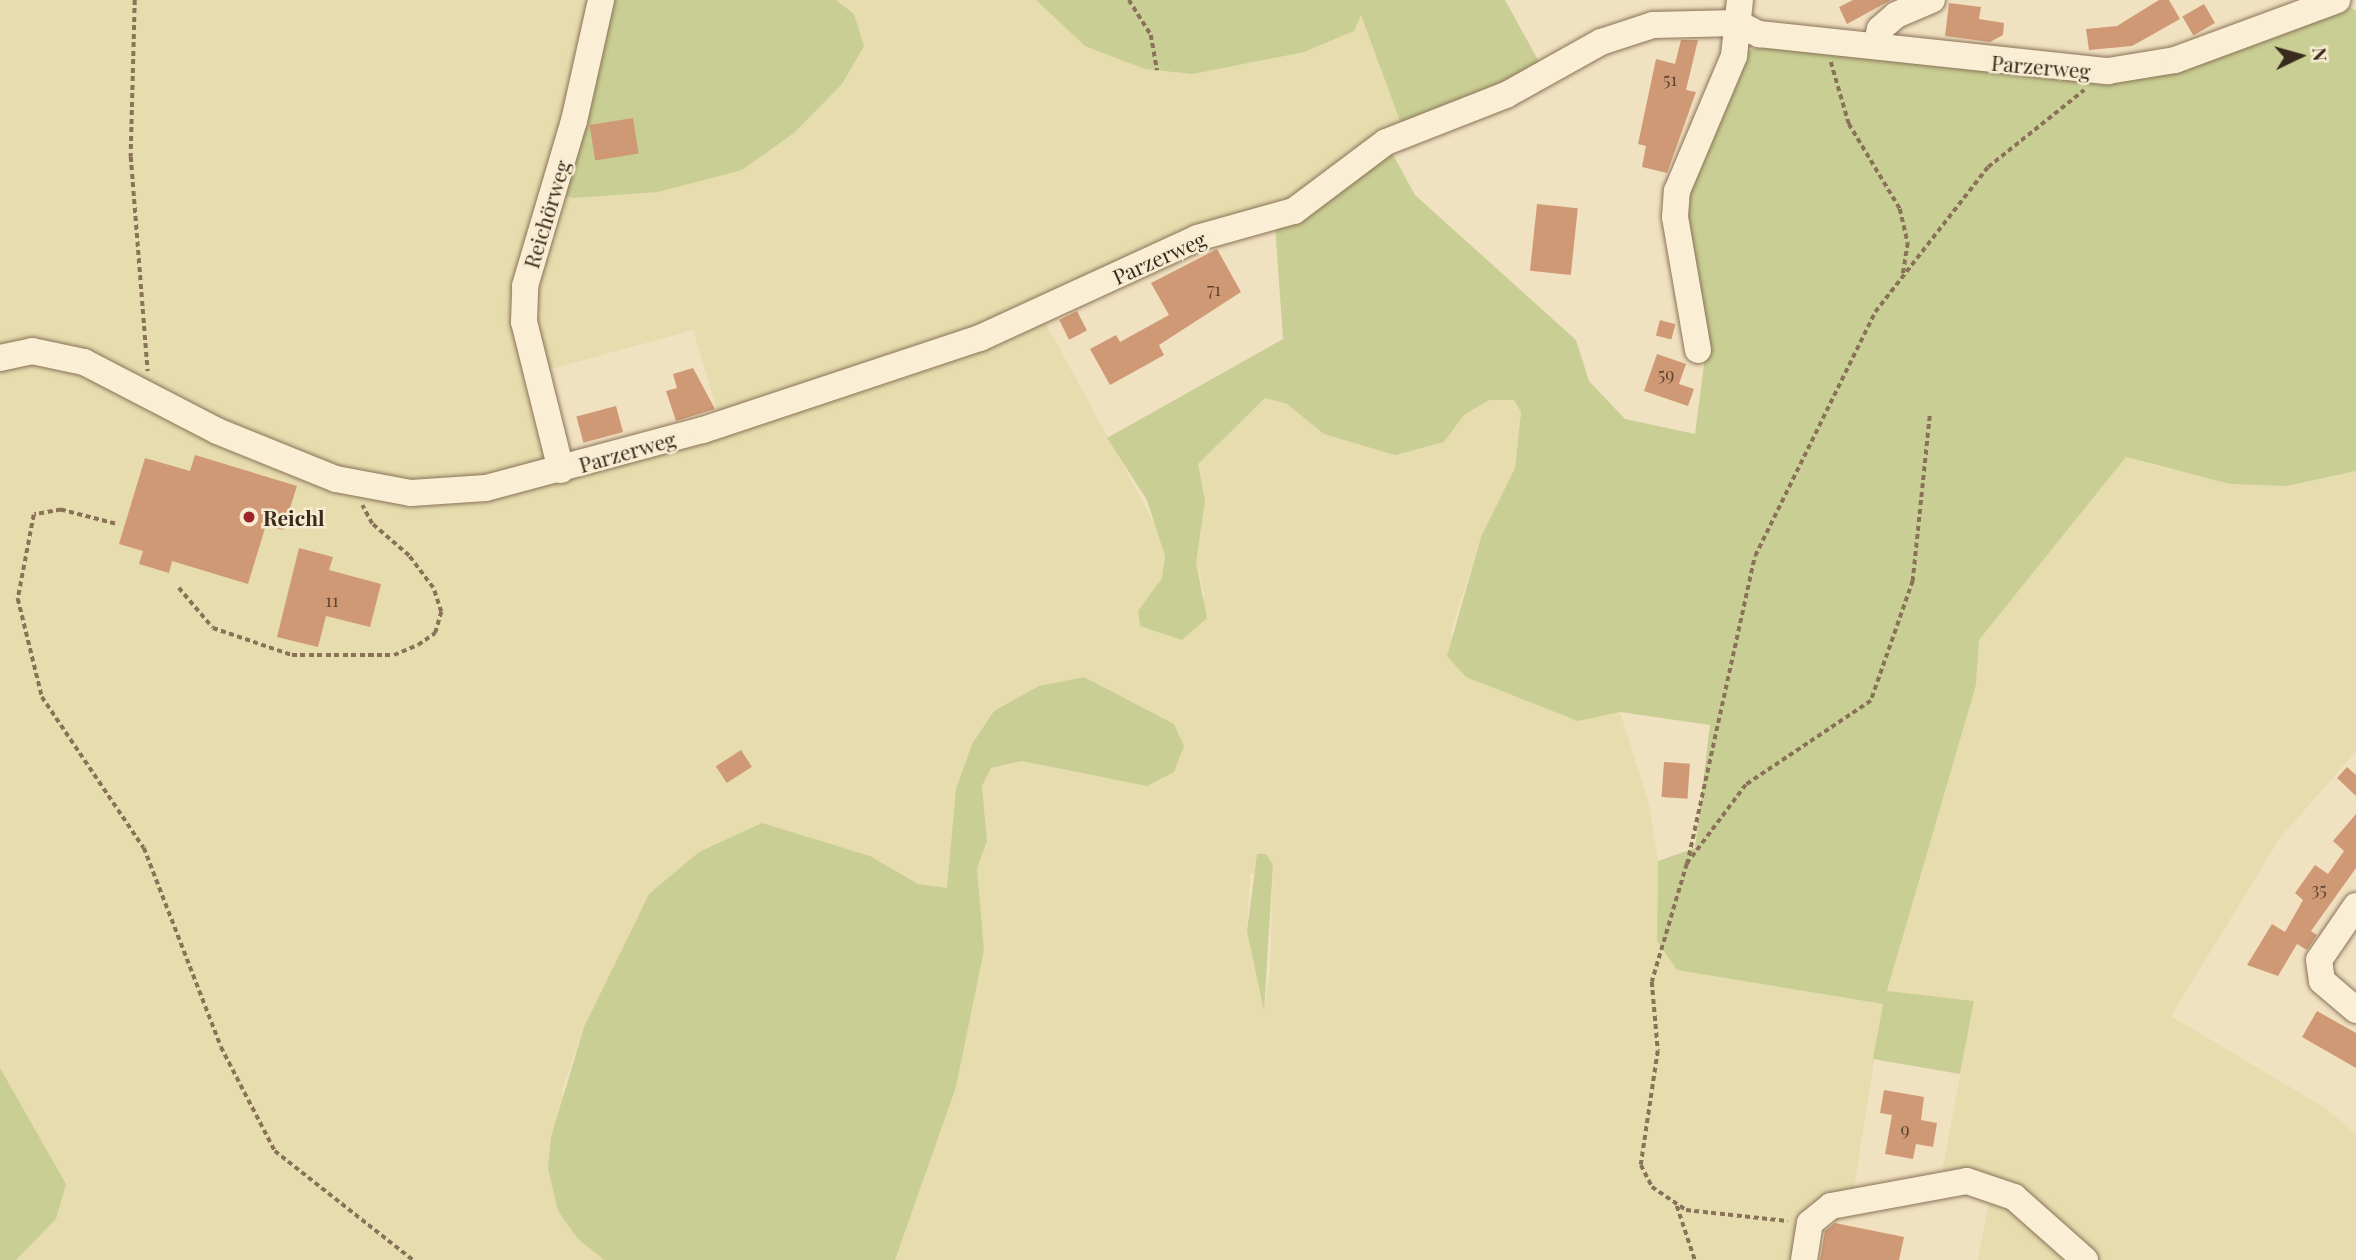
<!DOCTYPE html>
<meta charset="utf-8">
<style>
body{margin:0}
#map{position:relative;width:2356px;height:1260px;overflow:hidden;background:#f0e1c1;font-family:"Playfair Display",serif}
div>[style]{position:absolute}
.farmland>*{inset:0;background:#e6dcae}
.green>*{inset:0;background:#c9cf94}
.building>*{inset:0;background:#d09975;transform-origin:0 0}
.path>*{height:3.5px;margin-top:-1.75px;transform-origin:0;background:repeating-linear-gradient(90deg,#8a7258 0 5px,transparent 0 8.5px)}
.roads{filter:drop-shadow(0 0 2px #8a7258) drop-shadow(0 0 2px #8a7258)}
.minor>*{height:26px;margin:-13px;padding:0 13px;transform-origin:13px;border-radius:13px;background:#faeed5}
.dots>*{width:19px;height:19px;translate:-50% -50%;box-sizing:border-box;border:4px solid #f7ebd1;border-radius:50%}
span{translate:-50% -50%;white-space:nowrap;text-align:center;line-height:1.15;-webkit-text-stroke:5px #f7ebd1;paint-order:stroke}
.number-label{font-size:18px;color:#5f4633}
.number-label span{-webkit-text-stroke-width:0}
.street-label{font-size:21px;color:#392a1d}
.poi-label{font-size:21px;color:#392a1d;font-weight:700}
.left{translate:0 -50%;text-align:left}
.north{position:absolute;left:2265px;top:21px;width:70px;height:70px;-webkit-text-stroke:5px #f7ebd1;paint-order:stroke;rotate:85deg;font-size:19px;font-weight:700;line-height:28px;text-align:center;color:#392a1d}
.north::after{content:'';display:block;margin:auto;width:24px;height:32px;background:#392a1d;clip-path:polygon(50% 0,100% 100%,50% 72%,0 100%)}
</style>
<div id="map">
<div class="farmland">
<div style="clip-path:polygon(0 0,596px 0,528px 248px,547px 460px,476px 483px,363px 481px,131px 380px,0 351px)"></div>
<div style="clip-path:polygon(836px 0,1036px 0,1085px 46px,1361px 14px,1403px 129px,1330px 181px,1036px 308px,720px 420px,693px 330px,540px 372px,531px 332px,535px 260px,557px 193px,742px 170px,794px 133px,842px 84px,854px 15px)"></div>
<div style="clip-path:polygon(evenodd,1043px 318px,1157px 528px,1165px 556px,1162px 578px,1138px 612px,1205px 597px,1196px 563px,1205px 501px,1198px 464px,1265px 398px,1287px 404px,1324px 434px,1444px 442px,1464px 415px,1489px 400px,1514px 400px,1521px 412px,1515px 468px,1481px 537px,1450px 634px,1578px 721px,1620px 712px,1649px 804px,1658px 861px,1657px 941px,1677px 970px,1883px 1004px,1853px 1195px,1826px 1204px,1798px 1260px,895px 1260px,956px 1087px,984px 950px,977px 869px,987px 841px,982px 786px,991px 768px,1021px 761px,1094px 776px,1143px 708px,1084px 678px,994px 711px,972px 744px,956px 789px,948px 889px,918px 884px,870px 856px,649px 894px,584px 1027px,562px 1090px,578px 1238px,604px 1260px,16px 1260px,56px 1219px,30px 1124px,0 1068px,0 364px,47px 359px,191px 425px,447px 499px,1043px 318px,1273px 865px,1270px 970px,1264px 1009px,1247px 931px,1250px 875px,1273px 865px)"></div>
<div style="clip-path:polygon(2126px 457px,2166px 469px,2287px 486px,2356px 471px,2356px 751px,2280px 838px,2171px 1016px,2325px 1108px,2356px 1134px,2356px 1260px,2094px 1260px,2049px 1220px,1941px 1178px,1974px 1001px,1887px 992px,1976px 685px,1979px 640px)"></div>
<div style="clip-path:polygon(1991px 1193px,2078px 1260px,1978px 1260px)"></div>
</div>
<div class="green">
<div style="clip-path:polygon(605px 0,836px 0,854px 14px,864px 46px,842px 84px,794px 133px,742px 170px,658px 192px,573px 198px,558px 193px)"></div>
<div style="clip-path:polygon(1036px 0,1505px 0,1543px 69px,1403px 129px,1361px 15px,1354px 31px,1304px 52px,1193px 74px,1145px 69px,1085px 46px)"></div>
<div style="clip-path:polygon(2347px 5px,2356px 11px,2356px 471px,2287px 486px,2230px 484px,2126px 457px,1979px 640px,1976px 685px,1887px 991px,1974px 1001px,1960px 1074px,1873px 1059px,1883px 1004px,1677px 970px,1657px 941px,1658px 861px,1695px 848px,1710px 725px,1620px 712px,1578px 721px,1466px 677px,1447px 656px,1481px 537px,1515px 468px,1521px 412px,1514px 400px,1489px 400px,1464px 415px,1444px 442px,1395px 455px,1324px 434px,1287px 404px,1265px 398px,1198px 464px,1205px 501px,1196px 563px,1207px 618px,1182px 640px,1140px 626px,1138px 611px,1162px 578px,1165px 556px,1147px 500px,1107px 438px,1283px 339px,1275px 225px,1389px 147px,1415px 195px,1576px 340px,1589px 381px,1625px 419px,1695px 434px,1708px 333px,1684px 200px,1742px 55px,1766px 41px,2094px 78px)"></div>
<div style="clip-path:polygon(1084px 677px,1174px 724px,1184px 746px,1174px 772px,1147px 786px,1021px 761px,991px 768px,982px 786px,987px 841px,977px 869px,984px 950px,956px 1087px,895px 1260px,604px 1260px,578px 1239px,558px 1211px,548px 1168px,551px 1137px,584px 1027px,649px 894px,699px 852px,762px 823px,870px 856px,918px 884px,947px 888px,956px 789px,972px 744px,994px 711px,1039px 686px)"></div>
<div style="clip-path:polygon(1257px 854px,1266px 854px,1273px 865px,1264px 1011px,1247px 931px)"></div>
<div style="clip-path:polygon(0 1068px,66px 1184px,56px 1219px,16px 1260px,0 1260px)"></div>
</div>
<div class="building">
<div style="clip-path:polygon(1853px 0,1891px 0,1847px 24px,1839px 7px)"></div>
<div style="clip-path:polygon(2159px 0,2169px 0,2180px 19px,2132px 46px,2089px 50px,2086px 29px,2117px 26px)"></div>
<div style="clip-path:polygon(1949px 3px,1981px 7px,1979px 19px,2004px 23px,2003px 35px,1990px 42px,1945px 36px)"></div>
<div style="left:2204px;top:4px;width:22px;height:25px;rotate:60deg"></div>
<div style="clip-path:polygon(1681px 40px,1698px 40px,1686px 90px,1696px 92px,1667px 173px,1642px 167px,1646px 146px,1638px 144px,1656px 59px,1675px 64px)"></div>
<div style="left:633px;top:118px;width:36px;height:44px;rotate:81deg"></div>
<div style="left:1537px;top:204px;width:41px;height:67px;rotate:6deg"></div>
<div style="clip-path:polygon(1217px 249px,1241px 292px,1159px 345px,1164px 355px,1110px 385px,1090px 349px,1116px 335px,1120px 342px,1169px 315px,1151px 283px)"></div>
<div style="left:1077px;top:311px;width:22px;height:20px;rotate:63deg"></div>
<div style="left:1660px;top:320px;width:16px;height:16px;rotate:15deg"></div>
<div style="clip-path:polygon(1657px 354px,1686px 364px,1679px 384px,1694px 389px,1688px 406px,1644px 391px)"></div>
<div style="clip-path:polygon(693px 368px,715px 409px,676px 421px,666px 391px,677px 388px,673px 374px)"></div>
<div style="left:616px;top:406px;width:27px;height:41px;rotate:75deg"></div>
<div style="clip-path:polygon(195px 455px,297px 486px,283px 530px,266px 525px,248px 584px,172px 561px,169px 573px,139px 564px,143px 551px,119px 544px,145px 458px,190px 471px)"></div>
<div style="clip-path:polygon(299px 548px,333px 557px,329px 570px,381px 584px,370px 627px,326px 616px,318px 647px,277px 637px)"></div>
<div style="left:741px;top:750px;width:20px;height:30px;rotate:57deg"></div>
<div style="left:1664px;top:762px;width:26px;height:35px;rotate:4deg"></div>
<div style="clip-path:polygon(2347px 767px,2356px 775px,2356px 796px,2337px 778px)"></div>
<div style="clip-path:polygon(2356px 814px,2356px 868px,2311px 931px,2317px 935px,2307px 950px,2297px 944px,2278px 976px,2247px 965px,2272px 924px,2285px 932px,2303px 900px,2295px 893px,2315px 865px,2328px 874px,2344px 851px,2333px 841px)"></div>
<div style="clip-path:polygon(2317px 1011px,2356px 1033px,2356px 1068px,2302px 1037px)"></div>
<div style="clip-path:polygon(1884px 1090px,1924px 1097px,1921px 1120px,1937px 1123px,1933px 1147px,1916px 1144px,1913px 1159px,1885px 1154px,1892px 1115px,1880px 1113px)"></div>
<div style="clip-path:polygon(1835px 1223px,1904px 1237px,1899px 1260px,1820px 1260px,1825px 1231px)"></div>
</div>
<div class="path">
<div style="left:135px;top:0;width:157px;rotate:91.5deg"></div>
<div style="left:131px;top:157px;width:215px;rotate:85.5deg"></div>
<div style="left:1129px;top:0;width:41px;rotate:57.8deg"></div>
<div style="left:1151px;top:35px;width:36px;rotate:80deg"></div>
<div style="left:1831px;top:62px;width:65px;rotate:73.8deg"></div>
<div style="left:1849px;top:124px;width:99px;rotate:59deg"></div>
<div style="left:1900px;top:209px;width:35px;rotate:77deg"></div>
<div style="left:1908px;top:243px;width:31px;rotate:99deg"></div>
<div style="left:1930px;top:416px;width:166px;rotate:95.9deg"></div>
<div style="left:1913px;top:581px;width:127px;rotate:109.3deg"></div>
<div style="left:1871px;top:701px;width:151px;rotate:146.1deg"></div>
<div style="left:1746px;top:785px;width:99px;rotate:126.8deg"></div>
<div style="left:1687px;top:864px;width:315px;rotate:-77.6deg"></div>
<div style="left:1755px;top:556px;width:272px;rotate:-63.8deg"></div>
<div style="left:1875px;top:312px;width:184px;rotate:-52.1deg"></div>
<div style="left:1988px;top:167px;width:123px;rotate:-38.7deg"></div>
<div style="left:115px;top:524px;width:56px;rotate:-165.5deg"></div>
<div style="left:61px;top:510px;width:27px;rotate:170deg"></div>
<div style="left:34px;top:515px;width:86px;rotate:100.8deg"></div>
<div style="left:18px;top:599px;width:101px;rotate:76.2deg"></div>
<div style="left:42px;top:697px;width:182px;rotate:56deg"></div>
<div style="left:144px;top:848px;width:213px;rotate:68.8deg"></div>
<div style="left:221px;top:1047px;width:117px;rotate:62.6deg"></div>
<div style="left:275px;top:1151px;width:176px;rotate:38.3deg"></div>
<div style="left:179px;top:588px;width:52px;rotate:49.6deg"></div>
<div style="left:213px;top:628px;width:83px;rotate:18.9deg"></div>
<div style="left:292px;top:655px;width:102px"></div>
<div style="left:394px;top:655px;width:26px;rotate:-23deg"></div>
<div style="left:418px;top:645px;width:21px;rotate:-35deg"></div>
<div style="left:435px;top:633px;width:22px;rotate:-74deg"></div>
<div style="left:441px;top:612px;width:25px;rotate:-108deg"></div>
<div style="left:433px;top:588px;width:40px;rotate:-127deg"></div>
<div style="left:409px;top:556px;width:49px;rotate:-139.1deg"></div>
<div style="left:372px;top:524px;width:21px;rotate:-118deg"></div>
<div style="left:1687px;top:864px;width:123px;rotate:106.5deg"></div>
<div style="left:1652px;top:982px;width:69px;rotate:85deg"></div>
<div style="left:1658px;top:1051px;width:115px;rotate:98.5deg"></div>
<div style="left:1641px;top:1165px;width:25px;rotate:63deg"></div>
<div style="left:1652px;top:1187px;width:41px;rotate:34.1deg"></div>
<div style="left:1686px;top:1210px;width:102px;rotate:6.2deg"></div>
<div style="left:1677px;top:1206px;width:57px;rotate:71.6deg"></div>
</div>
<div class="roads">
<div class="minor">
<div style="left:1876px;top:46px;width:17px;rotate:-77deg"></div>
<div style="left:1880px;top:29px;width:21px;rotate:-41deg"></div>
<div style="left:1896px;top:15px;width:39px;rotate:-23deg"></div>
<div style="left:1698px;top:350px;width:135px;rotate:-99.8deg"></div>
<div style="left:1675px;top:217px;width:26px;rotate:-86deg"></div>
<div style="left:1677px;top:191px;width:147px;rotate:-67.1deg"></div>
<div style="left:1734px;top:56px;width:56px;rotate:-83.9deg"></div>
<div style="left:0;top:358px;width:33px;rotate:-12deg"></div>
<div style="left:32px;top:351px;width:53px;rotate:11.9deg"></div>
<div style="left:84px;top:362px;width:150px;rotate:27.4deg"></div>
<div style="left:217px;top:431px;width:128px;rotate:22deg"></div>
<div style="left:336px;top:479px;width:76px;rotate:10.6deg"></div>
<div style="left:411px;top:493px;width:75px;rotate:-3.8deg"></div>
<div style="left:486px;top:488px;width:225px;rotate:-15deg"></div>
<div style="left:703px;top:430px;width:292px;rotate:-18.4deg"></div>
<div style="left:980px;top:338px;width:239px;rotate:-24.7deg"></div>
<div style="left:1197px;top:238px;width:101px;rotate:-15.6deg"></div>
<div style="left:1294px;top:211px;width:115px;rotate:-36.9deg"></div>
<div style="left:1386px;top:142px;width:129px;rotate:-21.4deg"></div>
<div style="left:1506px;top:95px;width:109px;rotate:-29.2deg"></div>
<div style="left:1601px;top:42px;width:55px;rotate:-18.1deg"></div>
<div style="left:1653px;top:25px;width:84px;rotate:-1.4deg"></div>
<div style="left:1737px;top:23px;width:25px;rotate:27deg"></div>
<div style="left:1759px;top:34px;width:351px;rotate:6.1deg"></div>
<div style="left:2108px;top:71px;width:68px;rotate:-9.3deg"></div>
<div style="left:2175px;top:60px;width:173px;rotate:-20.3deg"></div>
<div style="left:561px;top:470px;width:153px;rotate:-104deg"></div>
<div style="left:524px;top:322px;width:36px;rotate:-88deg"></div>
<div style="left:525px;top:286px;width:172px;rotate:-73.5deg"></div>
<div style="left:574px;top:121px;width:124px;rotate:-77.4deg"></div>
<div style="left:2356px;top:906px;width:65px;rotate:124.4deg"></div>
<div style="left:2319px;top:960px;width:21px;rotate:82deg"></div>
<div style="left:2322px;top:981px;width:45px;rotate:40.5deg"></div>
<div style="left:1804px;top:1260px;width:37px;rotate:-81deg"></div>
<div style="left:1810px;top:1223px;width:27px;rotate:-39deg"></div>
<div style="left:1831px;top:1206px;width:138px;rotate:-10.4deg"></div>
<div style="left:1967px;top:1181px;width:50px;rotate:18.8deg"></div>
<div style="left:2014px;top:1197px;width:95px;rotate:41.6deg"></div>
</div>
</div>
<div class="dots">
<div style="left:249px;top:517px;background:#9c2527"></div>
</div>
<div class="number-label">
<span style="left:1670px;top:79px">51</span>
<span style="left:1214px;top:289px">71</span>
<span style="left:1666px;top:374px">59</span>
<span style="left:332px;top:600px">11</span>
<span style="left:2319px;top:889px">35</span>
<span style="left:1905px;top:1129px">9</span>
</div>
<div class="street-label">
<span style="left:2041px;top:66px;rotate:5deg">Parzerweg</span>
<span style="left:546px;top:214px;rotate:-73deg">Reichörweg</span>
<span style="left:1159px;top:257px;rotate:-24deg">Parzerweg</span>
<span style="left:627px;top:451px;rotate:-16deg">Parzerweg</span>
</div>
<div class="poi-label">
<span class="left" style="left:263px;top:517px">Reichl</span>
</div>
<div class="north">N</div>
</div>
